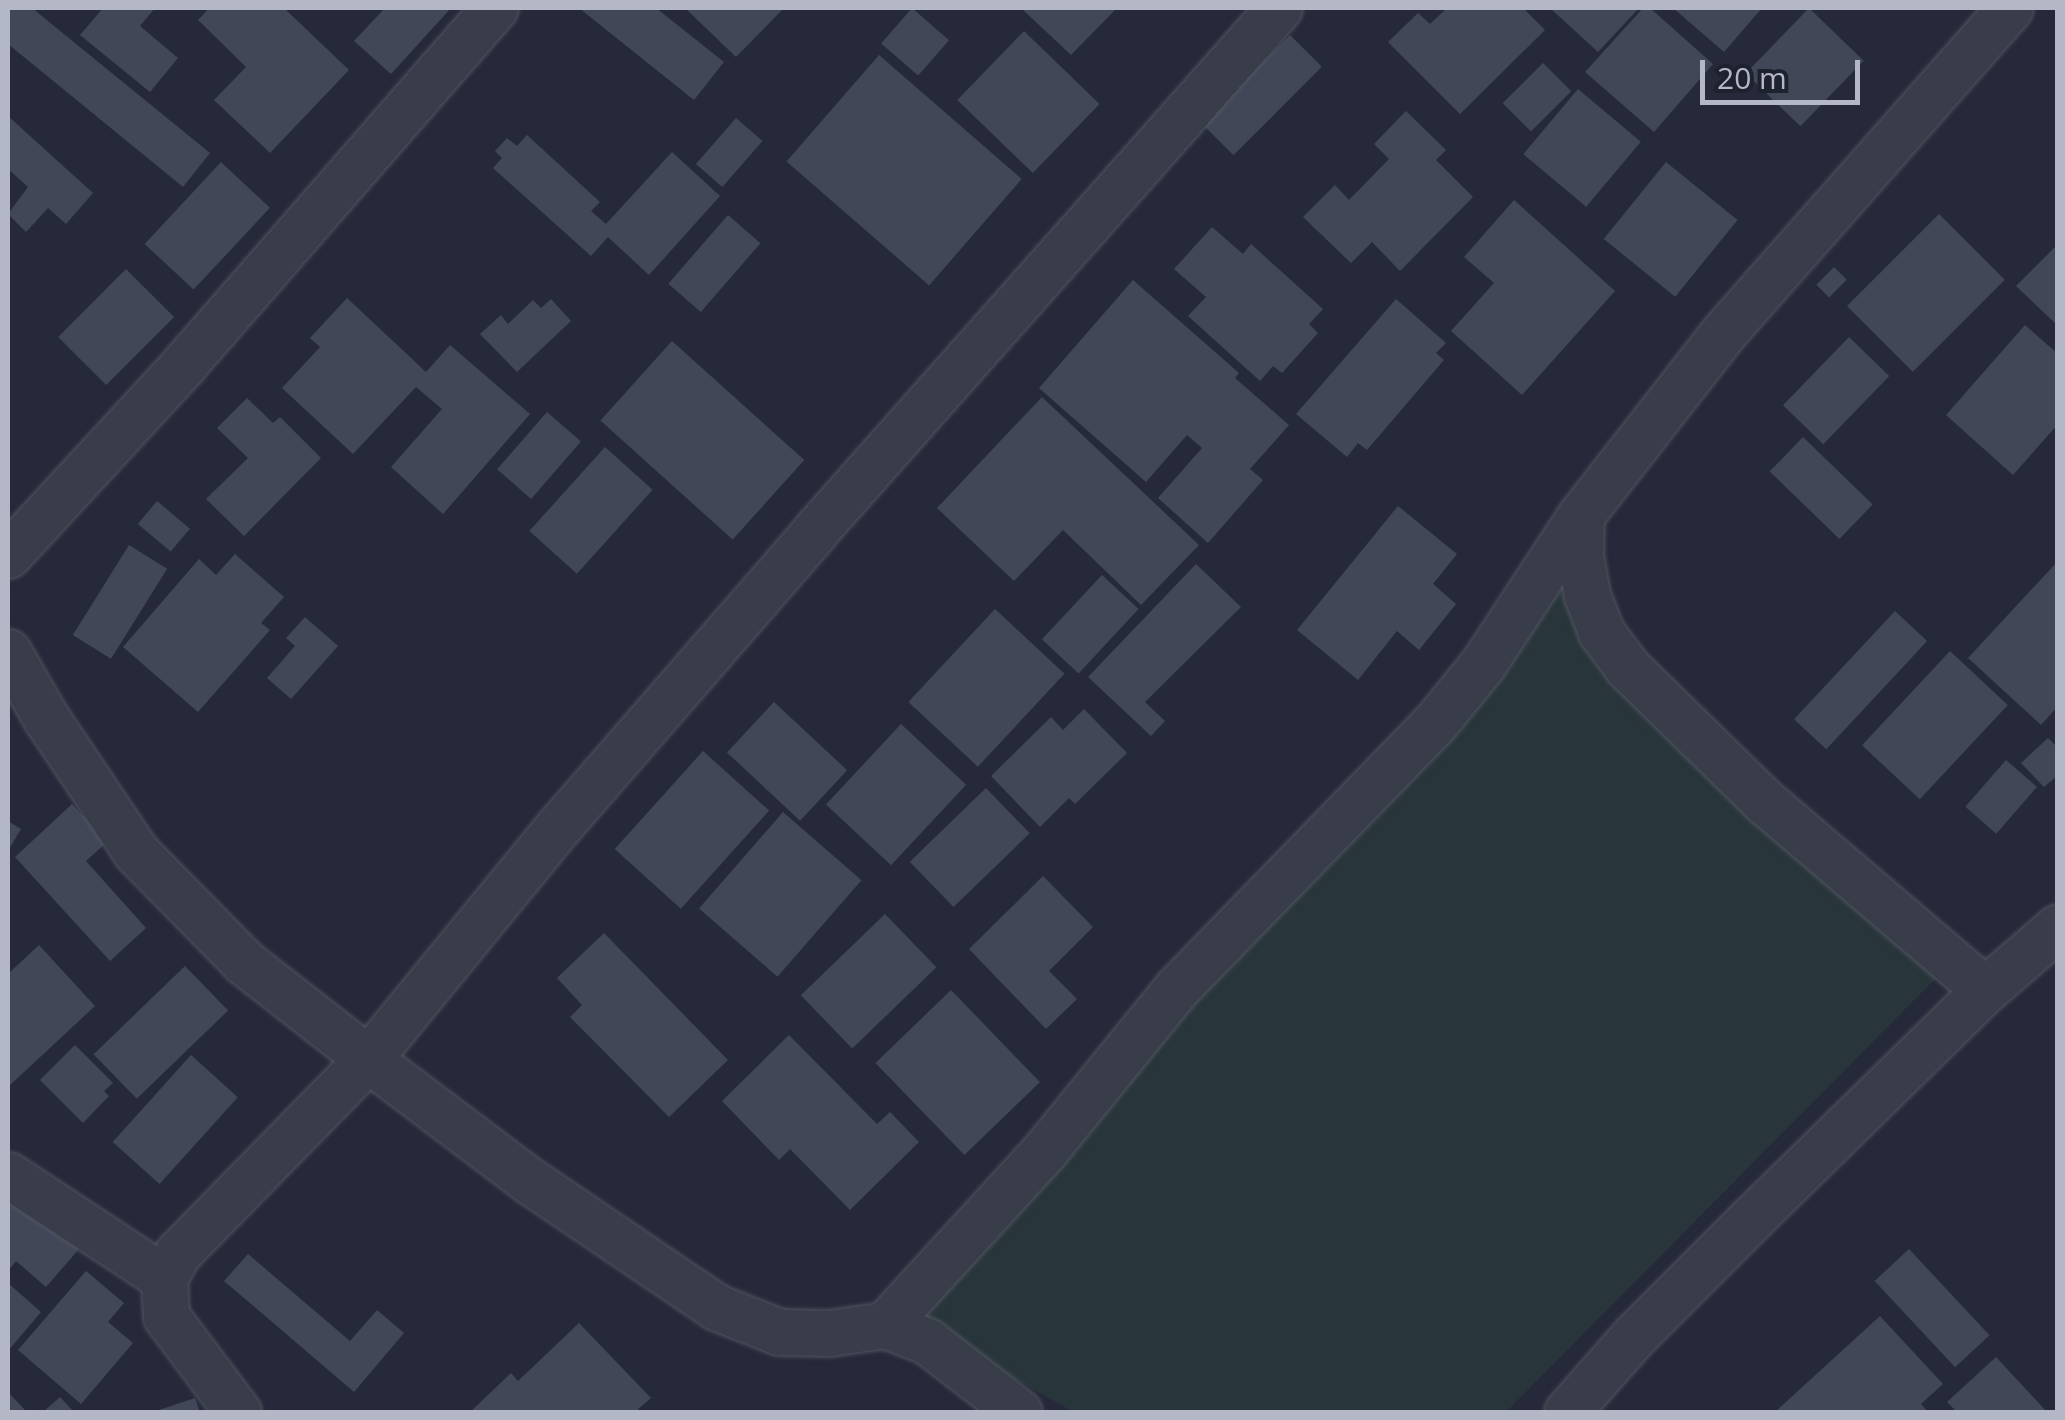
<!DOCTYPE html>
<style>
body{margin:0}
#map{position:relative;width:2065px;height:1420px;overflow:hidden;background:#262939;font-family:"Open Sans",sans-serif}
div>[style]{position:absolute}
.green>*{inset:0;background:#28363b}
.building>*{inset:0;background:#424758;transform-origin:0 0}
.roads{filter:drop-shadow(0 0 2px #515461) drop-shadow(0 0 2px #515461)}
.street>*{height:45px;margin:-22.5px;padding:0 22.5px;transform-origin:22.5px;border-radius:22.5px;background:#393c49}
span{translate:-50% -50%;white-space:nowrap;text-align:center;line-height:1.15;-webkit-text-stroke:10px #1e212e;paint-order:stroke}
.frame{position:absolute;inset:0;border:10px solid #b4b7c5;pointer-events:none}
.scale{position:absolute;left:1700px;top:60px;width:160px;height:45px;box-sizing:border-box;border:5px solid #b4b7c5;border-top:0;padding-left:12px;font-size:30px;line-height:35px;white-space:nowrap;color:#b4b7c5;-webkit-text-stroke:8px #1e212e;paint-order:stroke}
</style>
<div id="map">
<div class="green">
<div style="clip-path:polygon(1558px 589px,1955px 959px,1506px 1412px,1074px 1412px,891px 1310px)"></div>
</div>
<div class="building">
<div style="clip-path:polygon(8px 8px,32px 8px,210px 153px,183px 187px,8px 44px)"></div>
<div style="clip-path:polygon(103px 8px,155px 8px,140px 26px,178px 58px,150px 92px,80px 35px)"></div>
<div style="clip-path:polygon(209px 8px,284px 8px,349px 70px,270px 153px,214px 100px,246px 67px,198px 20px)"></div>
<div style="clip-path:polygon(385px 8px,451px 8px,391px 74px,354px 41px)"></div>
<div style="clip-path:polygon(579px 8px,656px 8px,724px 62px,694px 100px)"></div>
<div style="clip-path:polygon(685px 8px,784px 8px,736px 57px)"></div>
<div style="left:912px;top:8px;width:49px;height:47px;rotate:41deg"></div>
<div style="clip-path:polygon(1021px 8px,1117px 8px,1071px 55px)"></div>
<div style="clip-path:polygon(1447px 8px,1523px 8px,1545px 30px,1460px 114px,1388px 42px,1418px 13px,1430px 24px)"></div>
<div style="clip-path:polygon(1550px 8px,1639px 8px,1598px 52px)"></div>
<div style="clip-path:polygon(1643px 8px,1650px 8px,1713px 64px,1654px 132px,1585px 72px)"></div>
<div style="clip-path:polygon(1673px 8px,1762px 8px,1724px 52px)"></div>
<div style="left:1809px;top:8px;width:76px;height:91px;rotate:44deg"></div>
<div style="left:1024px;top:31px;width:105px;height:96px;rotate:44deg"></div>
<div style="left:1290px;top:35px;width:45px;height:125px;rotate:45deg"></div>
<div style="left:879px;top:55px;width:189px;height:141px;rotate:41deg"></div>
<div style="left:1543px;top:63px;width:40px;height:57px;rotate:45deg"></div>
<div style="left:1578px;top:89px;width:82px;height:85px;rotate:40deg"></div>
<div style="clip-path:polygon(1406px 111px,1446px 150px,1436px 160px,1473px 197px,1400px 271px,1372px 242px,1351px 263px,1303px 217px,1335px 185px,1349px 200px,1389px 159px,1374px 144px)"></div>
<div style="clip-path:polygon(8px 116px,93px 193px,66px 224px,48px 208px,26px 232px,8px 214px,28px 187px,8px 169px)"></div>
<div style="left:736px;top:118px;width:35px;height:61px;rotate:41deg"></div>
<div style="clip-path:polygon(527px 135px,600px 202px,591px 211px,606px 224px,672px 152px,720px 196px,649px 275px,608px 237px,591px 256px,493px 168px,502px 158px,495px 151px,507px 138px,517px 146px)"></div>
<div style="left:221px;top:162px;width:67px;height:112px;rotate:43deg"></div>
<div style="left:1666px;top:162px;width:92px;height:99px;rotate:39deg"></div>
<div style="clip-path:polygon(1514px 200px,1615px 291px,1522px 395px,1451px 331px,1494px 283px,1464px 257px)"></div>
<div style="left:1939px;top:214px;width:93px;height:130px;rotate:45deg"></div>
<div style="left:728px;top:215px;width:43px;height:91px;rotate:41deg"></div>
<div style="clip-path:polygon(1212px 227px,1243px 254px,1251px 244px,1323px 309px,1309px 324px,1318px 333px,1282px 373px,1273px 366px,1260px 381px,1188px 316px,1206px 297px,1174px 269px)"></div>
<div style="clip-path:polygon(2058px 244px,2058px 326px,2016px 286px)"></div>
<div style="left:1834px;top:267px;width:18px;height:25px;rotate:45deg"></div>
<div style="left:126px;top:269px;width:68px;height:96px;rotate:45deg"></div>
<div style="clip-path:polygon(1133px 280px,1239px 373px,1235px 378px,1289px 425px,1250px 469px,1263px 480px,1208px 543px,1158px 498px,1202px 448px,1187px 435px,1146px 482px,1039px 388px)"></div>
<div style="clip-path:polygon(347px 298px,426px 372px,450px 345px,530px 414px,443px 514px,391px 467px,442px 409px,416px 387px,353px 454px,282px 388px,320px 347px,310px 338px)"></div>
<div style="clip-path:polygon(551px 299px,571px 321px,517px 372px,480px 334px,501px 315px,508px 324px,533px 300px,541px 308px)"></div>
<div style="clip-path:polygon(1396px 299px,1446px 343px,1436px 353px,1444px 360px,1367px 450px,1358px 443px,1347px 457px,1296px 414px)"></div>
<div style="clip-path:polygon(2025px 325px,2058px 354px,2058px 424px,2013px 475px,1946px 415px)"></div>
<div style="left:1849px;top:337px;width:56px;height:95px;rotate:44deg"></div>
<div style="left:672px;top:341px;width:178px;height:107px;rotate:42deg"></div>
<div style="clip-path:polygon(1042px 397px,1199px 545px,1141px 605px,1063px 530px,1014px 581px,937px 508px)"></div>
<div style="clip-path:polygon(247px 398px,273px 423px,280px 417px,321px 458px,244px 536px,206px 499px,248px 458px,217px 428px)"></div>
<div style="left:547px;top:412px;width:45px;height:76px;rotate:41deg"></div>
<div style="left:1803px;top:437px;width:97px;height:48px;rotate:44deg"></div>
<div style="left:605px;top:447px;width:64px;height:113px;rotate:42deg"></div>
<div style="left:157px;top:501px;width:43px;height:30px;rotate:40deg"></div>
<div style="clip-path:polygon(1398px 506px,1457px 554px,1433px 584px,1456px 604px,1419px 650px,1397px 631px,1358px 680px,1297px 630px)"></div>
<div style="left:129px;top:545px;width:45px;height:106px;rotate:32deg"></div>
<div style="clip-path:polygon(235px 554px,284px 597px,261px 623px,270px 630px,198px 712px,123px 647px,199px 559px,216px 575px)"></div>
<div style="clip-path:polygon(2058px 561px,2058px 706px,2041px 725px,1968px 658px)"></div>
<div style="clip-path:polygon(1196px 564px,1241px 607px,1145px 702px,1165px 721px,1151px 736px,1088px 677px)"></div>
<div style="left:1102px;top:575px;width:50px;height:88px;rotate:43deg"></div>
<div style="left:995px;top:609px;width:95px;height:127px;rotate:43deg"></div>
<div style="left:1895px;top:611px;width:44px;height:148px;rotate:43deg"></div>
<div style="clip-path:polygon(305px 617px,338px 646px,291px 699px,267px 678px,295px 646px,286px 638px)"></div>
<div style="left:1950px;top:651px;width:79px;height:129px;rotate:43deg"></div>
<div style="left:774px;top:702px;width:100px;height:69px;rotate:43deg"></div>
<div style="clip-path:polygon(1084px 709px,1127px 753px,1075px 804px,1069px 798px,1040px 827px,991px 776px,1051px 717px,1063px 730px)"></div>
<div style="left:901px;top:724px;width:89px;height:110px;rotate:43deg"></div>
<div style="clip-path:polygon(2048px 738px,2058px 748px,2058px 775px,2044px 787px,2021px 763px)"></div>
<div style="left:703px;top:751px;width:89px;height:132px;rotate:42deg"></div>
<div style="left:2006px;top:760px;width:41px;height:62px;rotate:41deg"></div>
<div style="left:986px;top:788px;width:63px;height:106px;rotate:46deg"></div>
<div style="clip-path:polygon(72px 804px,107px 842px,86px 861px,146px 928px,110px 961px,15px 857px)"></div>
<div style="left:783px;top:812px;width:104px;height:128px;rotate:41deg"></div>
<div style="clip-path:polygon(8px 821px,21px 829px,8px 851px)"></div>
<div style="clip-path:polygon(1043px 876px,1093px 927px,1049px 971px,1077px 999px,1046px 1029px,969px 949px)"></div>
<div style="left:885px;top:914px;width:74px;height:117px;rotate:46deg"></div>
<div style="clip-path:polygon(604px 933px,728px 1060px,669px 1117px,570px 1017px,582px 1005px,557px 978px)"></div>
<div style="clip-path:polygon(39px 945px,95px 1006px,8px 1087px,8px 974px)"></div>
<div style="left:185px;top:966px;width:62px;height:127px;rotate:46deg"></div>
<div style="left:951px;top:990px;width:128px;height:105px;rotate:46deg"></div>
<div style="clip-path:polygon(789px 1035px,877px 1124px,890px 1112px,919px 1142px,850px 1210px,790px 1149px,779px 1160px,722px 1101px)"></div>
<div style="clip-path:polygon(75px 1045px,113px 1083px,104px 1091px,109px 1096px,83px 1123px,40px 1080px)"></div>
<div style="left:191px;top:1055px;width:63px;height:117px;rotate:42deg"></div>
<div style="clip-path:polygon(8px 1188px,79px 1249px,46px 1287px,16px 1261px,8px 1271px)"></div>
<div style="left:1909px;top:1249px;width:118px;height:47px;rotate:47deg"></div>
<div style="clip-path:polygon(248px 1254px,350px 1341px,377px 1310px,404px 1333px,354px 1392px,224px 1281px)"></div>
<div style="clip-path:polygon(86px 1271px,124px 1303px,108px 1322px,133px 1343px,81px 1404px,18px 1350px)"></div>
<div style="clip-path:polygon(8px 1283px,41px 1312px,8px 1351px)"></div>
<div style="clip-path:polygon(1880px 1316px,1943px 1384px,1921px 1404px,1928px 1412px,1775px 1412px)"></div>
<div style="clip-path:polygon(579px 1323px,651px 1398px,635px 1412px,470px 1412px,511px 1373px,518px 1381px)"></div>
<div style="clip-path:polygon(1996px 1357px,2047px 1412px,1957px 1412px,1947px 1402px)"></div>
<div style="clip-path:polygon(8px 1392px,25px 1410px,23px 1412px,8px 1412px)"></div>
<div style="clip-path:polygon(60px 1397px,74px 1412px,43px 1412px)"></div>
<div style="clip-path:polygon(195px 1398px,200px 1412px,153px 1412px)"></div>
</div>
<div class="roads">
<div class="street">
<div style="left:1581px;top:515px;width:40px;rotate:91.4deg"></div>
<div style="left:1580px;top:555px;width:41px;rotate:80.1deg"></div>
<div style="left:1587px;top:595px;width:40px;rotate:69deg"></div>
<div style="left:1601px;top:632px;width:45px;rotate:53.1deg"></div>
<div style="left:1628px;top:668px;width:192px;rotate:44.4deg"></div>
<div style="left:1765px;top:802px;width:289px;rotate:40.5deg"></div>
<div style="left:8px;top:555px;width:260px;rotate:-47.3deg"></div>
<div style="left:184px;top:364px;width:473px;rotate:-48.9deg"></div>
<div style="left:8px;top:652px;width:76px;rotate:60.1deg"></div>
<div style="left:46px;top:718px;width:161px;rotate:56.1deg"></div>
<div style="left:136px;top:852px;width:154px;rotate:45.5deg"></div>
<div style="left:244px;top:962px;width:157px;rotate:38deg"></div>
<div style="left:368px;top:1059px;width:203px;rotate:37deg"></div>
<div style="left:530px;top:1181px;width:225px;rotate:34.1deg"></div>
<div style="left:716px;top:1307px;width:68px;rotate:21.6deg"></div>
<div style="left:779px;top:1332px;width:50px;rotate:1.1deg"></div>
<div style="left:829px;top:1333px;width:57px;rotate:-8.1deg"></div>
<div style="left:885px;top:1325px;width:45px;rotate:20.9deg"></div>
<div style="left:927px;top:1341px;width:116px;rotate:37.7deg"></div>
<div style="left:8px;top:1175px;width:187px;rotate:33.4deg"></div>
<div style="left:885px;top:1325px;width:239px;rotate:-47.5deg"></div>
<div style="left:1046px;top:1149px;width:208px;rotate:-50.9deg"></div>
<div style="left:1177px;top:988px;width:368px;rotate:-45.8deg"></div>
<div style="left:1434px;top:724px;width:77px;rotate:-50.8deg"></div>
<div style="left:1483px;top:664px;width:178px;rotate:-56.7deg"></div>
<div style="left:1581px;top:515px;width:232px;rotate:-52deg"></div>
<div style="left:1724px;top:332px;width:432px;rotate:-48.6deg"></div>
<div style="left:238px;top:1412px;width:120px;rotate:-126.9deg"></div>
<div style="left:166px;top:1316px;width:38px;rotate:-93deg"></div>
<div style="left:164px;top:1278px;width:29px;rotate:-61deg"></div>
<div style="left:178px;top:1253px;width:272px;rotate:-45.6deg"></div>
<div style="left:368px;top:1059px;width:301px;rotate:-50.7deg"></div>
<div style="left:559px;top:826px;width:391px;rotate:-49deg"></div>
<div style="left:815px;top:531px;width:699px;rotate:-48.42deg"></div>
<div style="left:1567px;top:1412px;width:103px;rotate:-48.6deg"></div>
<div style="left:1635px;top:1335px;width:164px;rotate:-45deg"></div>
<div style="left:1751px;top:1219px;width:327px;rotate:-44.4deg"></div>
<div style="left:1985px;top:990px;width:96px;rotate:-40.8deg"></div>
</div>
</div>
<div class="frame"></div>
<div class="scale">20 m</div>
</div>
